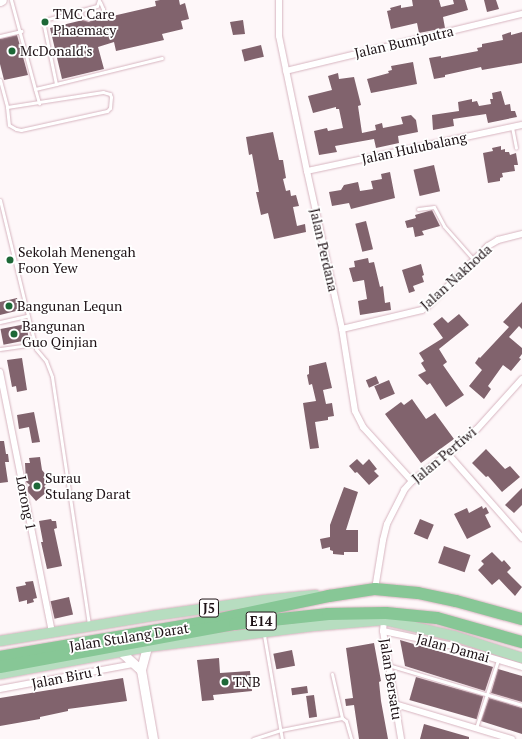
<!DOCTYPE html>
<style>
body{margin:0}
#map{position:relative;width:522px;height:739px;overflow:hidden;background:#fef7f9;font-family:"PT Serif",serif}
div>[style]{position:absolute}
.building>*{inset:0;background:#81636d;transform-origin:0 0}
.roads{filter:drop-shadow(0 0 1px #d7b5c0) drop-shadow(0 0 1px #d7b5c0)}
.lane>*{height:3px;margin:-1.5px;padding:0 1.5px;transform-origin:1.5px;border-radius:1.5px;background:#fff}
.street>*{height:6px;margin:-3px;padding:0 3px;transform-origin:3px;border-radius:3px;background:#fff}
.secondary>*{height:9px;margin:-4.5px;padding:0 4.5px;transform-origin:4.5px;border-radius:4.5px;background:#fff}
.primary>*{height:10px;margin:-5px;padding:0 5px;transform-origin:5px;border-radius:5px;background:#b7ddc0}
.highway>*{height:12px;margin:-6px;padding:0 6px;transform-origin:6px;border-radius:6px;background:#87c796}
.dots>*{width:11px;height:11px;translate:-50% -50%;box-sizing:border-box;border:2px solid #fff;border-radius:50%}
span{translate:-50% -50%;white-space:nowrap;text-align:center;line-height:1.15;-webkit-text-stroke:3.5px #fff;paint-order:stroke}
.shield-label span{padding:1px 3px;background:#fff;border:1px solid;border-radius:3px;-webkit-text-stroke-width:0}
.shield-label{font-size:13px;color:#1e1216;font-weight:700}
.poi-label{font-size:14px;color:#1e1216}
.left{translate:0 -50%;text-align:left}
.street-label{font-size:14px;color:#1e1216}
</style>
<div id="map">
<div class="building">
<div style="clip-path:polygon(160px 0,179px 0,180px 5px,185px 3px,189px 19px,181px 21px,183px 29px,162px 34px,164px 40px,116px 51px,114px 42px,98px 47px,104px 69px,62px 79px,50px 28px,83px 20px,89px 22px,92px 19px,104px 16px,104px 18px,156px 6px,155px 1px)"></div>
<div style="clip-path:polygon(412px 0,439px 0,441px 7px,454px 4px,453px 0,465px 0,468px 10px,443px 17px,445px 28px,419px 33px,417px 23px,391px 29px,387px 11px,391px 10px,390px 8px,401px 5px,401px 8px,413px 6px)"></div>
<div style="clip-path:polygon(484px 0,496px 0,499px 9px,487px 12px)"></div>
<div style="clip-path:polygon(243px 20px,245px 34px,233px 35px,230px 22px)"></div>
<div style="clip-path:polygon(511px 32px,511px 35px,522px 32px,522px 63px,482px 70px,481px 67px,445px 75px,445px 77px,434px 79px,429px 58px,441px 56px,441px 58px,478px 51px,477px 48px,482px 47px,482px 44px,503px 40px,502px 35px)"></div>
<div style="clip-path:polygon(17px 35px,28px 75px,4px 80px,0 64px,0 39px)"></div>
<div style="left:261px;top:45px;width:12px;height:20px;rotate:76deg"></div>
<div style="clip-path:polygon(413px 62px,417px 84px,371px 93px,367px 79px,389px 73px,388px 71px,392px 70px,391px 66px)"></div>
<div style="clip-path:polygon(338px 73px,339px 79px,354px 77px,361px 105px,358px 106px,362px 133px,376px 130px,375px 125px,382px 123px,383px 128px,403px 124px,401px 117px,411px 115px,416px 120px,418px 132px,398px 136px,399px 143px,376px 148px,374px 139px,335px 146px,337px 152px,319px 155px,314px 131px,327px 128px,328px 131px,343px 128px,339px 109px,336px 109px,336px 107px,313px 113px,308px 96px,332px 90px,328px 76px)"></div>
<div style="clip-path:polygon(501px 91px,505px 105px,510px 104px,511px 111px,515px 111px,517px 117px,488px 123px,486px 114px,453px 119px,454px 126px,433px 130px,432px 115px,459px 111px,458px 102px,472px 99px,472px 102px,477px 101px,479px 106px,491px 104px,490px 99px,493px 99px,492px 93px)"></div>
<div style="clip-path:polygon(273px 132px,279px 160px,283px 160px,286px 178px,283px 179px,286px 191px,290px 190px,291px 196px,296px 195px,299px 206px,293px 207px,297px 226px,305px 224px,306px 232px,274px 239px,268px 213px,261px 215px,256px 192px,259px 192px,252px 154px,249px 155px,246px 137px)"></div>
<div style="clip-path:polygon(501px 146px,501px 150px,505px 149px,505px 152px,509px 152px,510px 155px,516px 153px,518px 165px,514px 165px,515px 171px,502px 173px,503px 177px,500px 178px,500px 181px,488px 183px,483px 153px,493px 151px,492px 148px)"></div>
<div style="left:434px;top:165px;width:27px;height:21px;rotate:77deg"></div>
<div style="clip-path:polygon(390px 172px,395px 198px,351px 209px,349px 203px,332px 206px,329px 192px,341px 190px,344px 185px,358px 182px,360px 191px,373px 189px,371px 181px,382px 179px,381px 174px)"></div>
<div style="clip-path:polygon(432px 210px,440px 226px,422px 231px,424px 235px,415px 237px,413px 227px,407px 228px,405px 221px,416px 218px,415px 215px)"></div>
<div style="left:366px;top:221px;width:29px;height:11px;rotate:76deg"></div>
<div style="clip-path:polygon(368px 258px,369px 263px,374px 262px,380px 287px,383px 286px,385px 303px,390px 302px,391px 310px,360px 315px,358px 301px,367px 299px,364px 280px,353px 282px,349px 268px,355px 267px,354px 261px)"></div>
<div style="clip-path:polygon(421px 264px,424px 275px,422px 276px,424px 282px,413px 286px,415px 291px,409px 293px,402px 270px)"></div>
<div style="clip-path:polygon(17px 298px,20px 310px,0 315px,0 302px)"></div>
<div style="clip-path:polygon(522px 302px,522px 329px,519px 326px,509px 337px,522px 348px,522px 354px,519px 358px,521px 359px,511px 371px,503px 365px,488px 386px,491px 389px,484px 399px,469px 386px,482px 370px,475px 363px,479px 357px,480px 358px,509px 327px,503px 322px)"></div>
<div style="clip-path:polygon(459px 314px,469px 325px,439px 349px,447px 362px,443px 365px,464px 395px,446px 407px,430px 383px,427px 385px,418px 375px,426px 371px,421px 363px,424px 361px,419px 353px,443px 338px,433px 324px,442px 317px,448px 323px)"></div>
<div style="left:26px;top:324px;width:16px;height:26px;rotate:79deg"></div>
<div style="clip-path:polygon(22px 358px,27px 390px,17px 392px,16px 386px,12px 387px,7px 360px)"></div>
<div style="clip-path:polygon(326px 362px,332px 388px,323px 390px,326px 404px,332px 403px,334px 416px,328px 417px,328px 420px,315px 422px,319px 448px,310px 449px,303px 403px,316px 401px,312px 384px,309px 385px,307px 375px,309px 374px,309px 366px)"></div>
<div style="left:376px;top:376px;width:8px;height:11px;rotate:67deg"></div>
<div style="left:389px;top:380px;width:15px;height:16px;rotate:67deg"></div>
<div style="clip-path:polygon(412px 399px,426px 419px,435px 413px,454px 439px,421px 463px,385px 414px,401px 402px,404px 405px)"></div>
<div style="clip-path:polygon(34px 412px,40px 442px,32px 443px,29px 427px,19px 429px,17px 415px)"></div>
<div style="clip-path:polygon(0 441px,4px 441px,6px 454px,8px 454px,9px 462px,5px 462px,8px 482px,0 483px)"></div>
<div style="clip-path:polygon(486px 449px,505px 469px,510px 466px,520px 477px,502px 492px,488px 476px,486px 477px,472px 463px)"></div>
<div style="clip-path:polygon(40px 457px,42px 470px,46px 475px,43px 477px,48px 483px,44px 486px,48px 491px,36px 501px,28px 492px,28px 487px,30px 485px,26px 482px,25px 463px,30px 463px,29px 458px)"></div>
<div style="clip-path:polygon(357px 459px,363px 465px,369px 459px,377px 469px,374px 471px,379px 476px,369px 485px,357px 472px,355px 473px,349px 466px)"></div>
<div style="clip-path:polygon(344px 487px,358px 492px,346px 530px,358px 530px,358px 552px,344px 552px,344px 555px,333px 554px,333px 551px,330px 550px,330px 547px,322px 549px,320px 539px,330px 537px,330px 525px)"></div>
<div style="clip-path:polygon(522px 488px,522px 505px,514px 513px,505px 505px)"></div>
<div style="clip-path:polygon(482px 506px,483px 509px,486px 507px,489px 513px,485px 515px,491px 527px,467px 539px,454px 514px,467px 508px,469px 513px)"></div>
<div style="clip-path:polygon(51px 519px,52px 521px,56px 521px,57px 528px,54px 529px,62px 566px,47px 569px,41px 542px,43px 542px,39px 521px)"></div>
<div style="left:420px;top:519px;width:15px;height:16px;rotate:23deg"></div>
<div style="left:444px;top:546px;width:28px;height:18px;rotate:19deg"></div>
<div style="clip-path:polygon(492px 552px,502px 562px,504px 560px,511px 568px,507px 572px,522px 587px,515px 596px,499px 579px,492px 585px,478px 570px,484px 564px,481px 561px)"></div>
<div style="clip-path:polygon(33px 581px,37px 598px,33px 599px,34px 602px,27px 604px,27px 600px,19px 602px,16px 587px,26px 585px,25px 582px)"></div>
<div style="left:69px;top:597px;width:18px;height:19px;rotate:77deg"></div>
<div style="clip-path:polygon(400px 640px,493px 667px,485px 691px,405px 666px)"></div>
<div style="clip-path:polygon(374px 643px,381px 681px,379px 682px,381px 701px,388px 739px,359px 739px,354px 705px,346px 706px,345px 699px,353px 698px,346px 648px)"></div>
<div style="left:292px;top:650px;width:16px;height:19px;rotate:79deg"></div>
<div style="clip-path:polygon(219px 658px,220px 673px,250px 671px,252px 691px,213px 695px,214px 700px,202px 701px,197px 660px)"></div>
<div style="clip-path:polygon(498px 669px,522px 676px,522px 702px,491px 693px)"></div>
<div style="left:416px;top:677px;width:70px;height:24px;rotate:16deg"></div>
<div style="clip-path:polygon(123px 678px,127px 701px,68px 709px,68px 711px,40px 717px,40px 719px,0 726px,0 698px)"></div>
<div style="left:307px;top:686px;width:7px;height:16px;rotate:82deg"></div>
<div style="left:314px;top:695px;width:22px;height:8px;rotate:82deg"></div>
<div style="clip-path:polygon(489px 698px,522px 708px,522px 734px,481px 721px)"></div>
<div style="clip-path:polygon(424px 724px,469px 737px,469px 739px,420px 739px)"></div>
</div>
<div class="roads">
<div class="lane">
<div style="left:11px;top:0;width:92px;rotate:74.9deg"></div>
<div style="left:35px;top:89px;width:22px;rotate:-13deg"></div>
<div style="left:99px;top:0;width:6px;rotate:108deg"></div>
<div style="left:97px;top:6px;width:51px;rotate:165.1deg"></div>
<div style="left:48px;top:19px;width:4px;rotate:135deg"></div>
<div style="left:45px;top:22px;width:4px;rotate:104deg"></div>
<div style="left:44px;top:26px;width:59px;rotate:78.3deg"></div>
<div style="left:56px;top:84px;width:109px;rotate:-13.8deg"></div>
<div style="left:100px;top:2px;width:8px;rotate:67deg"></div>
<div style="left:103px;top:9px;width:5px;rotate:101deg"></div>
<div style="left:79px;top:10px;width:8px;rotate:67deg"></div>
<div style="left:82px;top:17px;width:7px;rotate:16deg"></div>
<div style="left:0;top:36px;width:22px;rotate:-13deg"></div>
<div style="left:0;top:80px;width:28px;rotate:75deg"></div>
<div style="left:7px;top:107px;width:18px;rotate:84deg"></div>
<div style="left:9px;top:125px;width:8px;rotate:30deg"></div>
<div style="left:16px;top:129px;width:5px;rotate:11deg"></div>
<div style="left:21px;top:130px;width:88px;rotate:-12.5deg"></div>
<div style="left:107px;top:111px;width:4px;rotate:-45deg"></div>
<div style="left:110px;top:108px;width:11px;rotate:-85deg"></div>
<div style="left:111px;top:97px;width:3px;rotate:-108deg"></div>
<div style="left:110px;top:94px;width:7px;rotate:-164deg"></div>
<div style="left:103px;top:92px;width:97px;rotate:171.1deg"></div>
<div style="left:35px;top:89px;width:15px;rotate:74deg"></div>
<div style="left:512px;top:127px;width:21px;rotate:79deg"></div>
<div style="left:0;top:200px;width:153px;rotate:76.4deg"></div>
<div style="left:36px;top:349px;width:16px;rotate:50deg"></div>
<div style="left:46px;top:361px;width:17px;rotate:69deg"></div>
<div style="left:52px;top:377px;width:251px;rotate:81.5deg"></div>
<div style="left:418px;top:209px;width:16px;rotate:-7deg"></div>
<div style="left:434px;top:207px;width:21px;rotate:62deg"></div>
<div style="left:444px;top:226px;width:45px;rotate:48.6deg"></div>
<div style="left:0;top:322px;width:28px;rotate:-13deg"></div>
<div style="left:0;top:349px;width:35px;rotate:-8deg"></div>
<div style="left:264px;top:635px;width:106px;rotate:80.2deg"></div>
<div style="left:388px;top:665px;width:140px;rotate:16.6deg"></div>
<div style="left:332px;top:674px;width:45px;rotate:77.2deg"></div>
<div style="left:342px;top:718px;width:5px;rotate:37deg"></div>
<div style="left:346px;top:721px;width:19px;rotate:74deg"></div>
<div style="left:476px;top:728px;width:71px;rotate:-72.1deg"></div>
<div style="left:253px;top:739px;width:29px;rotate:-18deg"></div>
<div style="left:281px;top:730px;width:62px;rotate:-11.1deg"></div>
</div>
<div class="street">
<div style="left:279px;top:0;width:36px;rotate:90deg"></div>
<div style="left:279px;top:36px;width:138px;rotate:78.3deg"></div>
<div style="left:307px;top:171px;width:162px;rotate:77.5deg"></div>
<div style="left:342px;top:329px;width:83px;rotate:81deg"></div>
<div style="left:355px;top:411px;width:18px;rotate:63deg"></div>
<div style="left:363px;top:427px;width:73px;rotate:47.8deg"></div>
<div style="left:286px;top:71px;width:243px;rotate:-13.6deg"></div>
<div style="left:307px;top:171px;width:220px;rotate:-12.1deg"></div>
<div style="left:342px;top:329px;width:82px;rotate:-13.4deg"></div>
<div style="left:422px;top:310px;width:7px;rotate:-34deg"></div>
<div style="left:428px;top:306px;width:85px;rotate:-45deg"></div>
<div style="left:488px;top:246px;width:12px;rotate:-31deg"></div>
<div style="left:498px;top:240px;width:25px;rotate:-14deg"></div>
<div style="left:0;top:372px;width:266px;rotate:78.7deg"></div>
<div style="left:448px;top:454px;width:112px;rotate:48.6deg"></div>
<div style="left:375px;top:589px;width:50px;rotate:-80.7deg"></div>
<div style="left:383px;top:540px;width:16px;rotate:-76deg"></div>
<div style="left:387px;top:524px;width:38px;rotate:-63deg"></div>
<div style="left:404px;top:490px;width:12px;rotate:-48deg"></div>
<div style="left:412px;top:481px;width:45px;rotate:-36.9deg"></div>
<div style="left:448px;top:454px;width:38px;rotate:-41deg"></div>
<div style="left:477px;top:429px;width:67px;rotate:-48deg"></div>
<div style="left:384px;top:620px;width:11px;rotate:95deg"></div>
<div style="left:383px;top:631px;width:109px;rotate:80.5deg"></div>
<div style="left:383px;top:631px;width:67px;rotate:12deg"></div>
<div style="left:449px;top:645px;width:76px;rotate:16.8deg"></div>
<div style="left:0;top:689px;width:135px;rotate:-10.6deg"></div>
<div style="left:395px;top:704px;width:122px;rotate:16.7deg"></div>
</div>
<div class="secondary">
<div style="left:0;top:1px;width:2px;rotate:-27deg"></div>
<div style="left:147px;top:647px;width:24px;rotate:105deg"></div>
<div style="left:141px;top:670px;width:70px;rotate:80.1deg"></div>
<div style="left:121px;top:652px;width:27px;rotate:42deg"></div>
</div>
<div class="primary">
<div style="left:0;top:641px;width:154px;rotate:-9.3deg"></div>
<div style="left:152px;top:616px;width:114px;rotate:-8.1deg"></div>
<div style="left:265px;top:600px;width:51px;rotate:-5.6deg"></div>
<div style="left:0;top:674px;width:149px;rotate:-10.4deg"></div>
<div style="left:147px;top:647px;width:168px;rotate:-7.2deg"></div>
<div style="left:314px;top:626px;width:70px;rotate:-4.9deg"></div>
<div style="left:384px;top:620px;width:72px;rotate:12.9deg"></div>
<div style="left:454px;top:636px;width:71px;rotate:17.9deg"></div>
</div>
<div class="highway">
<div style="left:0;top:657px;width:213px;rotate:-9.7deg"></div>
<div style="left:210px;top:621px;width:122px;rotate:-11.9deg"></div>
<div style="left:329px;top:596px;width:47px;rotate:-8.7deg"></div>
<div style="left:375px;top:589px;width:43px;rotate:5.3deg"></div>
<div style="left:418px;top:593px;width:39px;rotate:12deg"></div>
<div style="left:456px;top:601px;width:68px;rotate:15.3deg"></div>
<div style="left:0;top:667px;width:239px;rotate:-10.4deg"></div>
<div style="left:235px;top:624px;width:94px;rotate:-6.1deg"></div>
<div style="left:328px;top:614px;width:58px;rotate:-1deg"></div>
<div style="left:386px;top:613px;width:51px;rotate:5.6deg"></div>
<div style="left:437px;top:618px;width:88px;rotate:15.8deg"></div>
</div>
</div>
<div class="dots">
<div style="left:45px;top:22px;background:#1d6837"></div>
<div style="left:12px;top:51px;background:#1d6837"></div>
<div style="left:10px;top:260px;background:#1d6837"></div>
<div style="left:9px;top:306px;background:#1d6837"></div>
<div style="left:14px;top:334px;background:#1d6837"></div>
<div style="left:37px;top:486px;background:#1d6837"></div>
<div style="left:225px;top:682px;background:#1d6837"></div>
</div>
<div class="shield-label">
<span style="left:209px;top:608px">J5</span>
<span style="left:261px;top:621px">E14</span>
</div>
<div class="poi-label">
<span class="left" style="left:53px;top:22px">TMC Care<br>Phaemacy</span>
<span class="left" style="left:20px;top:51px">McDonald's</span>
<span class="left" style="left:18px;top:260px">Sekolah Menengah<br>Foon Yew</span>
<span class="left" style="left:17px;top:306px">Bangunan Lequn</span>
<span class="left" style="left:22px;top:334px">Bangunan<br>Guo Qinjian</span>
<span class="left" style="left:45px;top:486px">Surau<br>Stulang Darat</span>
<span class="left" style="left:233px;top:682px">TNB</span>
</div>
<div class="street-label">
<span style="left:404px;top:42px;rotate:-13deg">Jalan Bumiputra</span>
<span style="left:414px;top:148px;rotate:-12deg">Jalan Hulubalang</span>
<span style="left:324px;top:250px;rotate:77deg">Jalan Perdana</span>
<span style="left:456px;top:277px;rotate:-42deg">Jalan Nakhoda</span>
<span style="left:444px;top:455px;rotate:-40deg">Jalan Pertiwi</span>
<span style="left:26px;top:503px;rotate:79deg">Lorong 1</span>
<span style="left:129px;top:637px;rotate:-9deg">Jalan Stulang Darat</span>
<span style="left:453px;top:648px;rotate:15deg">Jalan Damai</span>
<span style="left:67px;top:677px;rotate:-11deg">Jalan Biru 1</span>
<span style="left:391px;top:679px;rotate:81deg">Jalan Bersatu</span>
</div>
</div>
